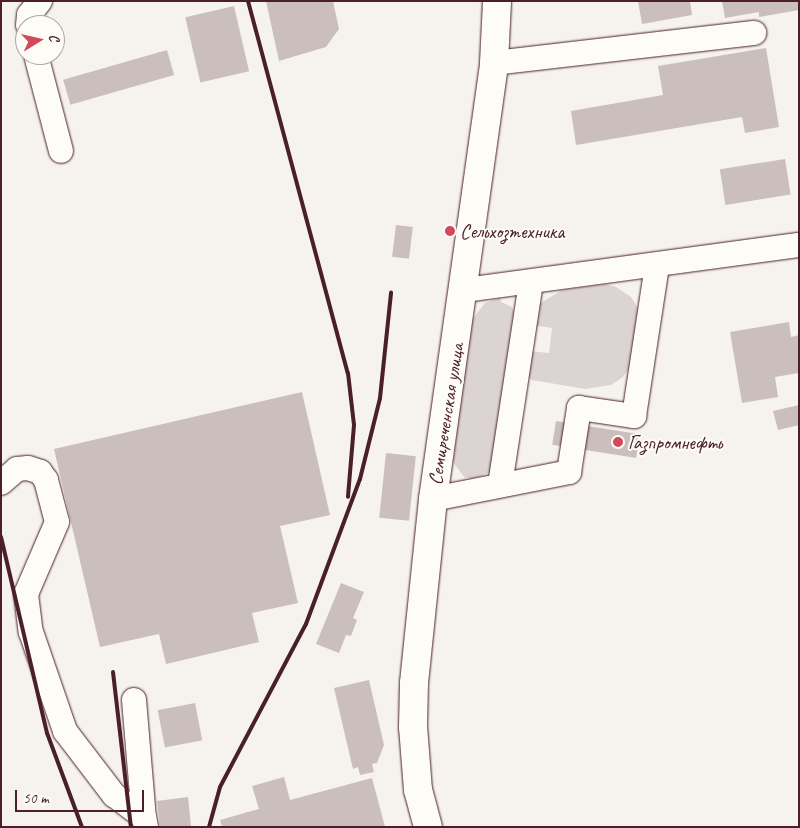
<!DOCTYPE html>
<meta charset="utf-8">
<style>
body{margin:0}
#map{position:relative;width:800px;height:828px;overflow:hidden;background:#f6f3ef;font-family:Caveat,sans-serif}
div>[style]{position:absolute}
.green>*{inset:0;background:#dcd4d2}
.building>*{inset:0;background:#cbbfbe;transform-origin:0 0}
.roads{filter:drop-shadow(0 0 1px #4a1f2b) drop-shadow(0 0 1px #4a1f2b)}
.minor>*{height:24px;margin:-12px;padding:0 12px;transform-origin:12px;border-radius:12px;background:#fdfcf7}
.major>*{height:28px;margin:-14px;padding:0 14px;transform-origin:14px;border-radius:14px;background:#fdfcf7}
.rail>*{height:4px;margin:-2px;padding:0 2px;transform-origin:2px;border-radius:2px;background:#4a1f2b}
.dots>*{width:14px;height:14px;translate:-50% -50%;box-sizing:border-box;border:2px solid #fdfcf7;border-radius:50%}
span{translate:-50% -50%;white-space:nowrap;text-align:center;line-height:1.15;-webkit-text-stroke:4px #fdfcf7;paint-order:stroke}
.poi-label{font-size:20px;color:#4a1f2b}
.left{translate:0 -50%;text-align:left}
.street-label{font-size:20px;color:#4a1f2b}
.frame{position:absolute;inset:0;border:2px solid #4a1f2b;pointer-events:none}
.north{position:absolute;left:15px;top:15px;width:50px;height:50px;box-sizing:border-box;background:#fdfcf7;border:1px solid #b5a4a5;border-radius:50%;rotate:81deg;font-size:14px;font-weight:700;line-height:20px;text-align:center;color:#4a1f2b}
.north::after{content:'';display:block;margin:auto;width:18px;height:22px;background:#d1495b;clip-path:polygon(50% 0,100% 100%,50% 72%,0 100%)}
.scale{position:absolute;left:15px;top:790px;width:129px;height:22px;box-sizing:border-box;border:2px solid #4a1f2b;border-top:0;padding-left:6px;font-size:15px;line-height:18px;white-space:nowrap;color:#4a1f2b;-webkit-text-stroke:4px #fdfcf7;paint-order:stroke}
</style>
<div id="map">
<div class="green">
<div style="clip-path:polygon(606px 284px,616px 287px,631px 297px,639px 310px,631px 365px,623px 377px,611px 385px,585px 389px,532px 380px,527px 376px,529px 351px,549px 353px,552px 328px,532px 325px,539px 304px,562px 290px)"></div>
<div style="clip-path:polygon(500px 298px,501px 302px,512px 307px,516px 316px,501px 437px,493px 450px,492px 471px,474px 479px,464px 477px,453px 462px,471px 321px,485px 303px)"></div>
</div>
<div class="building">
<div style="clip-path:polygon(266px 1px,333px 1px,339px 29px,326px 47px,279px 61px)"></div>
<div style="clip-path:polygon(638px 1px,690px 1px,692px 15px,642px 24px)"></div>
<div style="clip-path:polygon(722px 1px,799px 1px,799px 10px,759px 17px,759px 12px,725px 18px)"></div>
<div style="left:234px;top:6px;width:67px;height:50px;rotate:77deg"></div>
<div style="clip-path:polygon(766px 48px,779px 127px,745px 133px,742px 117px,576px 145px,571px 111px,663px 95px,658px 66px)"></div>
<div style="left:167px;top:50px;width:26px;height:108px;rotate:74deg"></div>
<div style="left:785px;top:159px;width:36px;height:66px;rotate:81deg"></div>
<div style="left:396px;top:225px;width:17px;height:32px;rotate:7deg"></div>
<div style="clip-path:polygon(789px 322px,791px 337px,799px 335px,799px 373px,775px 377px,778px 397px,742px 403px,730px 332px)"></div>
<div style="clip-path:polygon(302px 392px,330px 515px,280px 526px,298px 603px,252px 613px,259px 642px,166px 664px,159px 634px,100px 647px,54px 449px)"></div>
<div style="clip-path:polygon(799px 405px,799px 425px,778px 430px,773px 411px)"></div>
<div style="left:556px;top:421px;width:85px;height:24px;rotate:9deg"></div>
<div style="left:386px;top:453px;width:30px;height:65px;rotate:6deg"></div>
<div style="clip-path:polygon(341px 583px,364px 592px,353px 618px,357px 620px,351px 636px,346px 635px,339px 653px,316px 644px)"></div>
<div style="clip-path:polygon(369px 680px,384px 745px,377px 763px,372px 764px,374px 772px,360px 775px,358px 767px,353px 769px,334px 688px)"></div>
<div style="left:195px;top:703px;width:38px;height:38px;rotate:79deg"></div>
<div style="clip-path:polygon(284px 777px,290px 800px,372px 778px,385px 827px,222px 827px,220px 820px,259px 809px,252px 786px)"></div>
<div style="clip-path:polygon(188px 797px,191px 827px,160px 827px,157px 801px)"></div>
</div>
<div class="roads">
<div class="minor">
<div style="left:28px;top:25px;width:10px;rotate:-84deg"></div>
<div style="left:29px;top:15px;width:18px;rotate:-52deg"></div>
<div style="left:36px;top:55px;width:99px;rotate:75.4deg"></div>
<div style="left:494px;top:63px;width:262px;rotate:-6.6deg"></div>
<div style="left:465px;top:290px;width:337px;rotate:-7.7deg"></div>
<div style="left:1px;top:483px;width:21px;rotate:-41deg"></div>
<div style="left:17px;top:469px;width:11px;rotate:-5deg"></div>
<div style="left:28px;top:468px;width:13px;rotate:18deg"></div>
<div style="left:40px;top:472px;width:10px;rotate:53deg"></div>
<div style="left:46px;top:480px;width:43px;rotate:75.3deg"></div>
<div style="left:57px;top:522px;width:78px;rotate:113.3deg"></div>
<div style="left:26px;top:594px;width:38px;rotate:83deg"></div>
<div style="left:31px;top:632px;width:105px;rotate:71deg"></div>
<div style="left:65px;top:731px;width:81px;rotate:52.6deg"></div>
<div style="left:114px;top:795px;width:38px;rotate:37deg"></div>
<div style="left:144px;top:818px;width:9px;rotate:77deg"></div>
<div style="left:500px;top:485px;width:204px;rotate:-81.3deg"></div>
<div style="left:433px;top:499px;width:139px;rotate:-11.2deg"></div>
<div style="left:569px;top:472px;width:65px;rotate:-81.1deg"></div>
<div style="left:579px;top:408px;width:56px;rotate:8.3deg"></div>
<div style="left:634px;top:416px;width:152px;rotate:-81.3deg"></div>
<div style="left:134px;top:700px;width:118px;rotate:85.2deg"></div>
</div>
<div class="major">
<div style="left:428px;top:827px;width:38px;rotate:-105deg"></div>
<div style="left:418px;top:790px;width:63px;rotate:-94.5deg"></div>
<div style="left:413px;top:727px;width:44px;rotate:-88.7deg"></div>
<div style="left:414px;top:683px;width:185px;rotate:-84.1deg"></div>
<div style="left:433px;top:499px;width:440px;rotate:-82deg"></div>
<div style="left:494px;top:63px;width:62px;rotate:-87.2deg"></div>
</div>
</div>
<div class="rail">
<div style="left:248px;top:1px;width:385px;rotate:75deg"></div>
<div style="left:348px;top:373px;width:52px;rotate:83.4deg"></div>
<div style="left:354px;top:425px;width:72px;rotate:94.8deg"></div>
<div style="left:1px;top:537px;width:201px;rotate:76.8deg"></div>
<div style="left:47px;top:733px;width:100px;rotate:69.6deg"></div>
<div style="left:113px;top:672px;width:156px;rotate:83.4deg"></div>
<div style="left:209px;top:827px;width:41px;rotate:-74.6deg"></div>
<div style="left:220px;top:787px;width:184px;rotate:-62.2deg"></div>
<div style="left:306px;top:624px;width:155px;rotate:-69.6deg"></div>
<div style="left:360px;top:479px;width:83px;rotate:-76.1deg"></div>
<div style="left:380px;top:398px;width:106px;rotate:-84deg"></div>
</div>
<div class="dots">
<div style="left:450px;top:231px;background:#d1495b"></div>
<div style="left:618px;top:442px;background:#d1495b"></div>
</div>
<div class="poi-label">
<span class="left" style="left:460px;top:231px">Сельхозтехника</span>
<span class="left" style="left:628px;top:442px">Газпромнефть</span>
</div>
<div class="street-label">
<span style="left:446px;top:414px;rotate:-81deg">Семиреченская улица</span>
</div>
<div class="frame"></div>
<div class="north">С</div>
<div class="scale">50 m</div>
</div>
